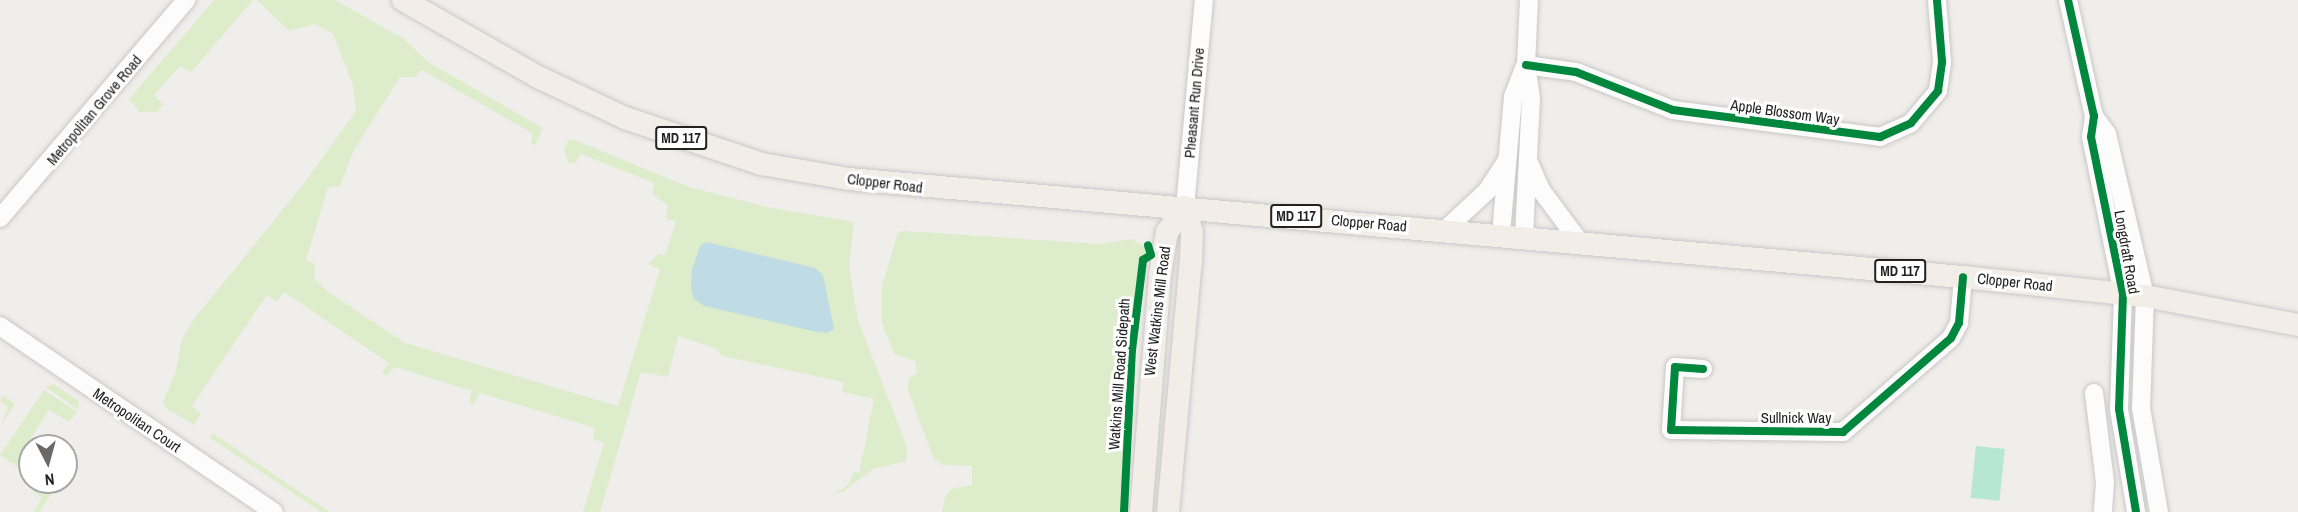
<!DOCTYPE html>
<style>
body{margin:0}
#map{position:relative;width:2298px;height:512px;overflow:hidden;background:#f0eeeb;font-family:"Archivo Narrow",sans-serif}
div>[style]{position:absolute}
.grass>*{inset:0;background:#ddeccb}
.pitch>*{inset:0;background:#b7e6d2;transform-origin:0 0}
.water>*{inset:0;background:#bfdbe3}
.roads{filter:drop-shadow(0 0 2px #c9c8c7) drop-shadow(0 0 2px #c9c8c7)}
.minor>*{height:18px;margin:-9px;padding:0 9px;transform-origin:9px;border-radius:9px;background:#fdfcfc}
.major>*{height:22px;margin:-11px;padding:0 11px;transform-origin:11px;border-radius:11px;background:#f3ede7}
.cycleway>*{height:8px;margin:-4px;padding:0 4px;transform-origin:4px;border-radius:4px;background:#00873e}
span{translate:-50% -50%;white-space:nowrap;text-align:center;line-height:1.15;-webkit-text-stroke:6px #fff;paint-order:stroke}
.shield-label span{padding:2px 4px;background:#fff;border:2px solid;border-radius:4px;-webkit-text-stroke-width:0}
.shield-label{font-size:14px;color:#222;font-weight:700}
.street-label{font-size:15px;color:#222}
.north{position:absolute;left:18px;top:434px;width:60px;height:60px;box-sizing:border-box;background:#fff;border:2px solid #a7a7a7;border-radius:50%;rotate:174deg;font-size:16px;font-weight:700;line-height:24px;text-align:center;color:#222}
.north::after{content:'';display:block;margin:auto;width:21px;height:27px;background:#6a6968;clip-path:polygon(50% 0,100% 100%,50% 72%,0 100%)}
</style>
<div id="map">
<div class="grass">
<div style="clip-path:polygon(214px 0,253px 0,191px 72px,180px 66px,154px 95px,163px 104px,157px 112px,140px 112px,129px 99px)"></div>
<div style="clip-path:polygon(257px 0,335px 0,404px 39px,428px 62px,543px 128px,535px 145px,531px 144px,532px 133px,422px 70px,415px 77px,400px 77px,354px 150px,340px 186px,328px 187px,306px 260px,315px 264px,314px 279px,327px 291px,405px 343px,618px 406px,660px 269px,648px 264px,658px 254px,665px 255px,676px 222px,666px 218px,668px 206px,652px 193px,654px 183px,581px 154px,575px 164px,568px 162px,564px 149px,569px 139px,575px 140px,689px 187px,767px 207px,854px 222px,849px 266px,858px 320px,907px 447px,906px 461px,873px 469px,844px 491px,833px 494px,848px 485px,854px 472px,859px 473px,874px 399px,842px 392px,844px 382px,722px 356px,717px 349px,678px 336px,668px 377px,641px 372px,600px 512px,583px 512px,604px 443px,593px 439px,595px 428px,480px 393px,473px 405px,469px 402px,472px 391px,395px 367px,386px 376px,382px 373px,389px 363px,284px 292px,277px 301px,267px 295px,192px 406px,201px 414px,194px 425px,166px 408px,163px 402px,175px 374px,182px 339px,194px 319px,305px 182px,356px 111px,353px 85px,333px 34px,315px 24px,289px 31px)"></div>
<div style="clip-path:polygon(905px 231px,1100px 244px,1132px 239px,1143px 245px,1149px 254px,1141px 260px,1131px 336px,1121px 512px,942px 512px,945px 497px,951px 489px,972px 485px,972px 466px,943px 465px,933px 457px,907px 387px,909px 378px,917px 373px,915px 361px,894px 354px,882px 323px,882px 286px,898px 232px)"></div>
<div style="clip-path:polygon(53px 384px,79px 401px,78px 410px,46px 387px)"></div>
<div style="clip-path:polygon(44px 390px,77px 412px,69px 422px,49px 410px,20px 455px,30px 462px,30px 475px,0 455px)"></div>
<div style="clip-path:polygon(3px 395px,15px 404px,0 427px,8px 407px,0 401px)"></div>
<div style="clip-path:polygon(217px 429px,214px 434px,330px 512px,321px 512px,210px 438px)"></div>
<div style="clip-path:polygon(38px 482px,50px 482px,56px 487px,39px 512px,33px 512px,42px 498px,33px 491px)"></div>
</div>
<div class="pitch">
<div style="left:1976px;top:446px;width:29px;height:52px;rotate:6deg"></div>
</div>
<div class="water">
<div style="clip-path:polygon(706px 242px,815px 268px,823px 275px,834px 329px,827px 333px,817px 332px,704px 306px,694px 299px,691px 288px,692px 270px,700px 246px)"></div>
</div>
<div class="roads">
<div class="minor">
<div style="left:2068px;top:0;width:119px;rotate:77.4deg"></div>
<div style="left:2094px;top:116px;width:21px;rotate:98deg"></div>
<div style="left:2091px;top:137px;width:160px;rotate:78.5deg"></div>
<div style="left:2123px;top:294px;width:115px;rotate:92deg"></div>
<div style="left:2119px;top:409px;width:104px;rotate:80.6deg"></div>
<div style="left:1526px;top:65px;width:50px;rotate:8deg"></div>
<div style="left:1576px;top:72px;width:104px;rotate:21.4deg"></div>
<div style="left:1673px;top:110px;width:209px;rotate:7.4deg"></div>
<div style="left:1880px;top:137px;width:34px;rotate:-24deg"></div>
<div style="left:1911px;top:123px;width:42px;rotate:-49.8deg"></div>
<div style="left:1938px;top:91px;width:30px;rotate:-82deg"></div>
<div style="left:1942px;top:61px;width:61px;rotate:-94.7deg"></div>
<div style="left:2094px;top:116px;width:22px;rotate:54deg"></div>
<div style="left:2107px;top:134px;width:166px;rotate:76.8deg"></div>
<div style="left:2145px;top:296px;width:112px;rotate:92deg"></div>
<div style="left:2141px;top:408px;width:106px;rotate:80.2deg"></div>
<div style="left:1530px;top:165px;width:27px;rotate:66deg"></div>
<div style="left:1541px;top:190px;width:64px;rotate:53.3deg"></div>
<div style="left:1185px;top:207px;width:208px;rotate:-84.8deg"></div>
<div style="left:0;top:218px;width:287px;rotate:-49.5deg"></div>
<div style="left:1446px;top:229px;width:56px;rotate:-42.8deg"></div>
<div style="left:1487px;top:191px;width:35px;rotate:-57deg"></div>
<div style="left:1501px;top:234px;width:138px;rotate:-85deg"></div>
<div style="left:1513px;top:97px;width:33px;rotate:-69deg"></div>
<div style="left:1524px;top:236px;width:137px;rotate:-87.1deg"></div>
<div style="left:1531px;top:99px;width:34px;rotate:-98deg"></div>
<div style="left:1526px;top:65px;width:65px;rotate:-87.4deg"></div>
<div style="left:0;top:326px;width:331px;rotate:34.2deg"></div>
<div style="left:1703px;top:369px;width:28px;rotate:-176deg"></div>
<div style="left:1675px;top:367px;width:63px;rotate:93.6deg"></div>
<div style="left:1671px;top:430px;width:172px;rotate:0.7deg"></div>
<div style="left:1843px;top:432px;width:143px;rotate:-41deg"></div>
<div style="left:1951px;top:338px;width:17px;rotate:-62deg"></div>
<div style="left:1959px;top:323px;width:46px;rotate:-85deg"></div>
<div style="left:2094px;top:393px;width:90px;rotate:83deg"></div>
<div style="left:2105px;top:482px;width:30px;rotate:94deg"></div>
</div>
<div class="major">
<div style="left:403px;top:0;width:155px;rotate:29.7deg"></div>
<div style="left:538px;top:77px;width:96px;rotate:25.2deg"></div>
<div style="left:625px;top:118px;width:145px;rotate:18.6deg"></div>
<div style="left:762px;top:164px;width:88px;rotate:9.8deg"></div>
<div style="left:849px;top:179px;width:1118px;rotate:5.03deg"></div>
<div style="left:1963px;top:277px;width:183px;rotate:6deg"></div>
<div style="left:2145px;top:296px;width:156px;rotate:10.7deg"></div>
<div style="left:1141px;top:512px;width:238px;rotate:-85.4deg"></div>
<div style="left:1160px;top:275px;width:44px;rotate:-80.8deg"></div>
<div style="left:1167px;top:232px;width:31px;rotate:-54deg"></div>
<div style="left:1168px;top:512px;width:252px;rotate:-84.8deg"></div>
<div style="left:1191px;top:261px;width:29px;rotate:-88deg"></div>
<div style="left:1192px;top:232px;width:26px;rotate:-106deg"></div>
</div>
</div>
<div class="cycleway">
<div style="left:2068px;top:0;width:119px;rotate:77.4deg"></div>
<div style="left:2094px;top:116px;width:21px;rotate:98deg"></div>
<div style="left:2091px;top:137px;width:160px;rotate:78.5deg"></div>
<div style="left:2123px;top:294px;width:115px;rotate:92deg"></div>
<div style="left:2119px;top:409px;width:104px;rotate:80.6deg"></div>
<div style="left:1526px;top:65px;width:50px;rotate:8deg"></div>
<div style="left:1576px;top:72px;width:104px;rotate:21.4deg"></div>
<div style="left:1673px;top:110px;width:209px;rotate:7.4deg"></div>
<div style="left:1880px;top:137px;width:34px;rotate:-24deg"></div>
<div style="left:1911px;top:123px;width:42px;rotate:-49.8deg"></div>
<div style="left:1938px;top:91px;width:30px;rotate:-82deg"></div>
<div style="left:1942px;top:61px;width:61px;rotate:-94.7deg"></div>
<div style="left:1703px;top:369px;width:28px;rotate:-176deg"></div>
<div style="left:1675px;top:367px;width:63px;rotate:93.6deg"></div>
<div style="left:1671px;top:430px;width:172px;rotate:0.7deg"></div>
<div style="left:1843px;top:432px;width:143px;rotate:-41deg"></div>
<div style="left:1951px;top:338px;width:17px;rotate:-62deg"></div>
<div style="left:1959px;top:323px;width:46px;rotate:-85deg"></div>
<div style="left:1124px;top:512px;width:162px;rotate:-87.2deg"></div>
<div style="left:1132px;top:350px;width:91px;rotate:-83deg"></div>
<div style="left:1143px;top:260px;width:9px;rotate:-32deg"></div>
<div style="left:1151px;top:255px;width:10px;rotate:-107deg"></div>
</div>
<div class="shield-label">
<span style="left:681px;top:138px">MD 117</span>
<span style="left:1296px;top:216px">MD 117</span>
<span style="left:1900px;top:271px">MD 117</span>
</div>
<div class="street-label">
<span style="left:1194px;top:103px;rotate:-85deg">Pheasant Run Drive</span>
<span style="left:94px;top:110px;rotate:-50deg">Metropolitan Grove Road</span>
<span style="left:1785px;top:112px;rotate:8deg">Apple Blossom Way</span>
<span style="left:885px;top:183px;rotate:7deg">Clopper Road</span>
<span style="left:1369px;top:223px;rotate:5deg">Clopper Road</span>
<span style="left:2127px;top:252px;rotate:80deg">Longdraft Road</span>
<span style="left:2015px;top:282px;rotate:6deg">Clopper Road</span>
<span style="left:1157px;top:311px;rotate:-83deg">West Watkins Mill Road</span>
<span style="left:1119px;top:374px;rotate:-86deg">Watkins Mill Road Sidepath</span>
<span style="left:1796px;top:418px">Sullnick Way</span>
<span style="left:137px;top:420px;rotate:34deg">Metropolitan Court</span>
</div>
<div class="north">N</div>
</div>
